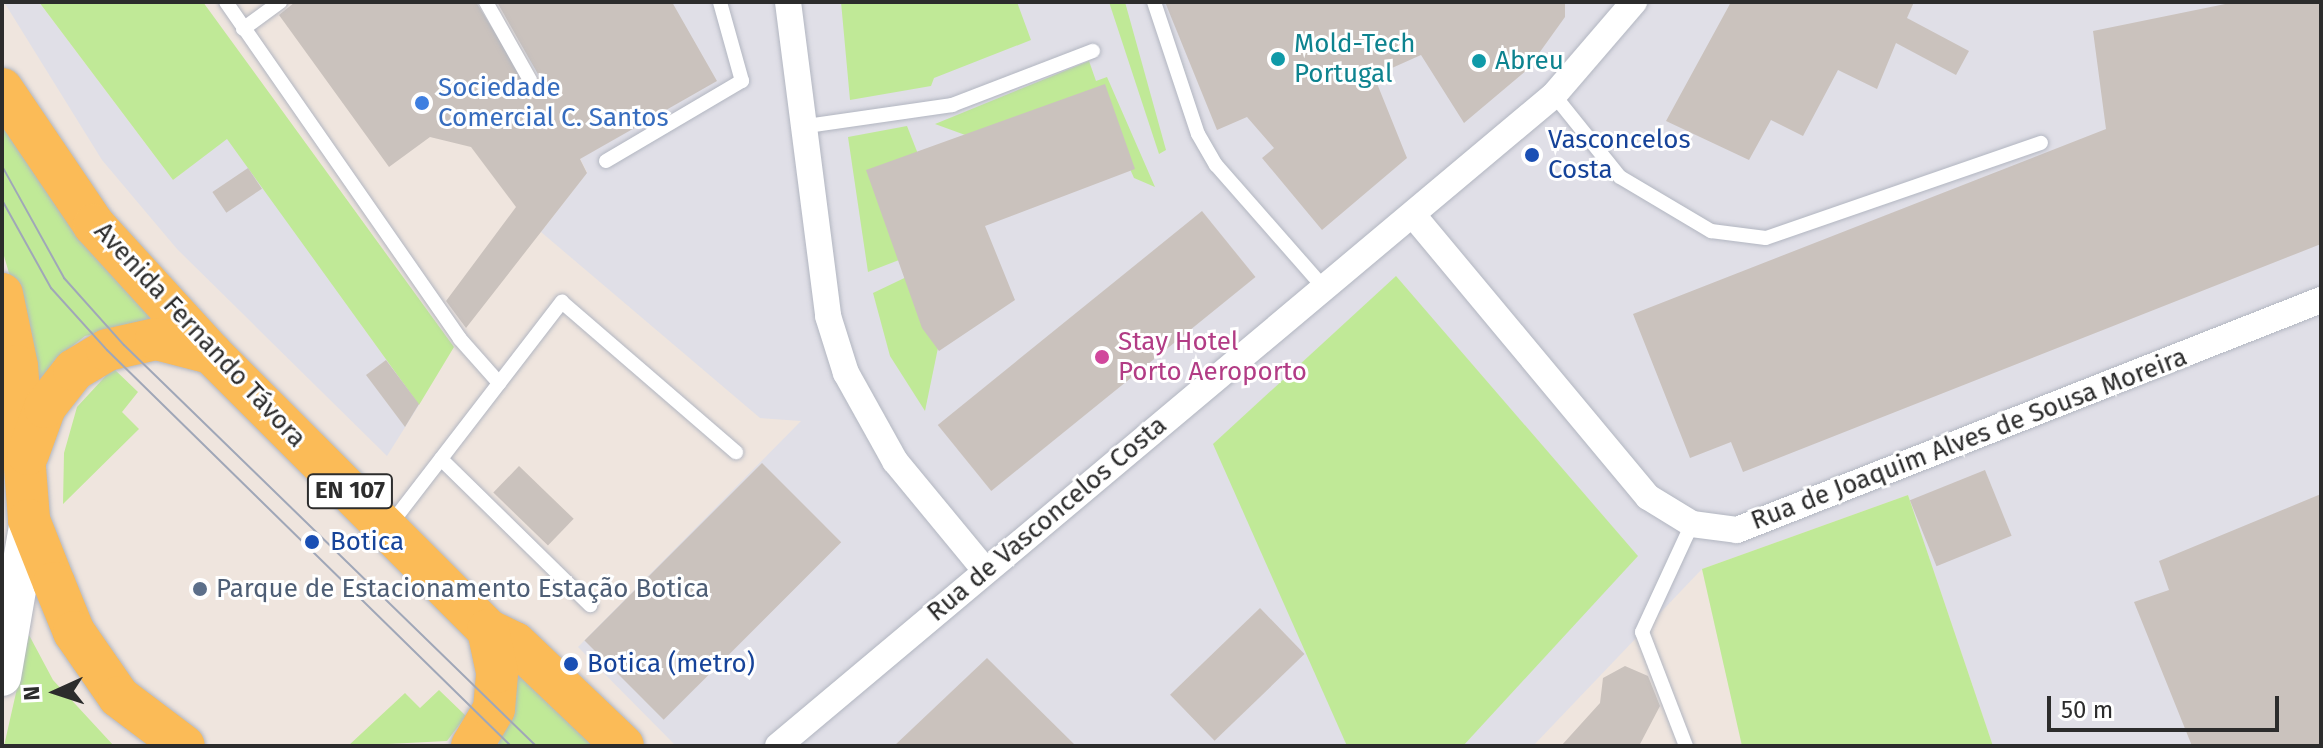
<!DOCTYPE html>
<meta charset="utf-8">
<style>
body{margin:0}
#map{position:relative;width:2323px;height:748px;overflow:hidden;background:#efe5de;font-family:"Fira Sans",sans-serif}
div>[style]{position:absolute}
.industrial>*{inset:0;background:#e0dfe7}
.green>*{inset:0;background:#c0e997}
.building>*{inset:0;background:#cac2bd;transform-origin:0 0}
.roads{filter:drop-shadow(0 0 2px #b2b6c1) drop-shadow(0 0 2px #b2b6c1)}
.service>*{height:14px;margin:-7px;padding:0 7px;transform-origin:7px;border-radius:7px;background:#fff}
.minor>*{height:26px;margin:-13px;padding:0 13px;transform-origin:13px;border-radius:13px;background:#fff}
.secondary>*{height:38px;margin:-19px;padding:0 19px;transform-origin:19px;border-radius:19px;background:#fff}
.primary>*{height:42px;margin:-21px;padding:0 21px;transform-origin:21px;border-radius:21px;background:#fbbb57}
.tram>*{height:2px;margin:-1px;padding:0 1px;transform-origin:1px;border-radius:1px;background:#a0a7b8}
.dots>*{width:22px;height:22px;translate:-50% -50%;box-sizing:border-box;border:4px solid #fff;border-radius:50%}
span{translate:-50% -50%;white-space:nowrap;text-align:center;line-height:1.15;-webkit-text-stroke:6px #fff;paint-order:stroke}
.shield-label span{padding:2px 6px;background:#fff;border:2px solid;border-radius:6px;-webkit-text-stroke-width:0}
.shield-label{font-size:24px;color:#2c2c2c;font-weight:700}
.culture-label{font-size:26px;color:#0d838f}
.left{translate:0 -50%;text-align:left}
.shop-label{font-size:26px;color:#366cbe}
.transit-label{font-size:26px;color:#164399}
.street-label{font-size:26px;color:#2c2c2c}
.hotel-label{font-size:26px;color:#b23c85}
.service-label{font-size:26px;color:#4e5e75}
.frame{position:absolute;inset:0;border:4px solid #2c2c2c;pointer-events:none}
.north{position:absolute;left:16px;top:652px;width:80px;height:80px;-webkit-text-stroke:6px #fff;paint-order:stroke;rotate:267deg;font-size:22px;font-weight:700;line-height:32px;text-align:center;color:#2c2c2c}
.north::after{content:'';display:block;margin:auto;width:28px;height:36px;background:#2c2c2c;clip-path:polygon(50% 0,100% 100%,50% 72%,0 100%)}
.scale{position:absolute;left:2047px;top:696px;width:232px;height:36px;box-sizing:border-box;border:4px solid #2c2c2c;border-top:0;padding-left:10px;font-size:24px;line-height:28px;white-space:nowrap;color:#2c2c2c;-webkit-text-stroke:6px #fff;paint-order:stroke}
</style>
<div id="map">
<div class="industrial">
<div style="clip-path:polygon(4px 2px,39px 2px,173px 180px,227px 138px,419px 405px,387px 456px,177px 249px,102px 160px)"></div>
<div style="clip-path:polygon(499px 2px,2321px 2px,2321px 746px,1993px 746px,1908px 495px,1702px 569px,1533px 746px,676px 746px,578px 647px,801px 421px,760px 418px,541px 232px,587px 172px)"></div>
</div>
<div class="green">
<div style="clip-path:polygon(39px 2px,203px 2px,454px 347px,419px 405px,227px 139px,173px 180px)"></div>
<div style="clip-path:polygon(841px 2px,1017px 2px,1031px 40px,934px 78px,931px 86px,850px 100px)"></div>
<div style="clip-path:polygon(1109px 2px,1125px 2px,1166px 150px,1159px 154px)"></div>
<div style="clip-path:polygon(1089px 61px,1096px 81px,1107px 77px,1155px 187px,1134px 178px,1101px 104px,968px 136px,935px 124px)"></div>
<div style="clip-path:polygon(2px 122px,60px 208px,160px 320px,85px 336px,55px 360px,41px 384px,2px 249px)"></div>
<div style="clip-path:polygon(907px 126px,918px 154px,912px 255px,868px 272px,848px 137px)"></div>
<div style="clip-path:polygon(919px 271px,940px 338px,925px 411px,890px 356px,873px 293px)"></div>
<div style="clip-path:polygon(1396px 276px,1638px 556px,1463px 746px,1347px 746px,1213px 444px)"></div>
<div style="clip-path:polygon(113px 368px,138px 392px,122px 412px,139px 429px,63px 504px,64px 453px,77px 407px)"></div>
<div style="clip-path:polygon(1908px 495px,1993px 746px,1742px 746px,1702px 569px)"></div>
<div style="clip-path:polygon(29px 635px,53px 680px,114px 746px,4px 746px)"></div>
<div style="clip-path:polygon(515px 672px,597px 746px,498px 746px)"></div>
<div style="clip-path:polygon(439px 690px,466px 716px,447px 741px,348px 746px,405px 693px,420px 708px)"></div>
</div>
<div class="building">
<div style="clip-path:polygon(295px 2px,476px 2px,531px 90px,539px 76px,497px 2px,672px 2px,717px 81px,580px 159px,587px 173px,466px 328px,446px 301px,516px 207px,471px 147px,430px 137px,389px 167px,279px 15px)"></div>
<div style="clip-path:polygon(1165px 2px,1565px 2px,1565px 17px,1527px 70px,1464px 123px,1421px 55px,1374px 76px,1407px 158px,1322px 230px,1262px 158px,1274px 148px,1247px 117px,1217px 130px)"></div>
<div style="clip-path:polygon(1731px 2px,1914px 2px,1907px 18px,1969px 51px,1956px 75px,1896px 43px,1877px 89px,1838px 70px,1803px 136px,1771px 120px,1749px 160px,1666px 121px)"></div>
<div style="clip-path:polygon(2235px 2px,2321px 2px,2321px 244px,1743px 472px,1731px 442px,1690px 458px,1633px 314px,2106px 129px,2093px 31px)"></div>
<div style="clip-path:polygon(1105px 84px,1135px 169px,985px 226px,1015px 300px,939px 351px,922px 328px,866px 170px)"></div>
<div style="left:248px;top:168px;width:25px;height:43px;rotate:56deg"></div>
<div style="left:1202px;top:211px;width:85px;height:340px;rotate:51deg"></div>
<div style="clip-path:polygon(386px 360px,419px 404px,405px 427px,366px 375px)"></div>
<div style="left:762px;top:463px;width:112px;height:251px;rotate:45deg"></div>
<div style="left:519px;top:466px;width:76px;height:37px;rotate:44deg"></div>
<div style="left:1985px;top:470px;width:71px;height:81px;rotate:68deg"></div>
<div style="clip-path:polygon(2321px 494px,2321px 746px,2192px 746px,2134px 602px,2169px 590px,2159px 561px)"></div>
<div style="left:1260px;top:608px;width:64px;height:125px;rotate:46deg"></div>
<div style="clip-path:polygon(987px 658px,1076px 746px,894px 746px)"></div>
<div style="clip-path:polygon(1625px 666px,1648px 676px,1660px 706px,1639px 746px,1561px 746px,1600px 703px,1603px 678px)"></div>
</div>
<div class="roads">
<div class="service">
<div style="left:226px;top:2px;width:410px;rotate:55.2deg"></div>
<div style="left:460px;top:339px;width:59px;rotate:48.4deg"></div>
<div style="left:486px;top:2px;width:90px;rotate:60.6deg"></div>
<div style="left:1154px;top:2px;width:139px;rotate:71.6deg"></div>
<div style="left:1198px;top:134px;width:36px;rotate:60deg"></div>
<div style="left:1216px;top:165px;width:164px;rotate:48.7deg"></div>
<div style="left:243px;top:29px;width:46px;rotate:-36.1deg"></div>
<div style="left:1554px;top:95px;width:105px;rotate:51.2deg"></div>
<div style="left:1620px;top:177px;width:106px;rotate:30.7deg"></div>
<div style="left:1711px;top:231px;width:55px;rotate:7.3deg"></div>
<div style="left:1766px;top:238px;width:291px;rotate:-19.1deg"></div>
<div style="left:800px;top:127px;width:154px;rotate:-8.2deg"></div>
<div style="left:952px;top:105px;width:151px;rotate:-21deg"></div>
<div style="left:606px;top:161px;width:158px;rotate:-30.5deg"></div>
<div style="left:742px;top:81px;width:82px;rotate:-105.6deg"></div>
<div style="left:441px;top:459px;width:209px;rotate:44.4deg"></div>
<div style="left:390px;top:525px;width:282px;rotate:-52.4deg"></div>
<div style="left:562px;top:302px;width:230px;rotate:40.8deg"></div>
<div style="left:1686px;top:746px;width:122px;rotate:-111.1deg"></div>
<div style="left:1642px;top:632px;width:119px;rotate:-65.2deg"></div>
</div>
<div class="minor">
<div style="left:788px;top:2px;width:317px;rotate:82.7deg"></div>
<div style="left:828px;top:316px;width:60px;rotate:72.5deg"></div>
<div style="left:846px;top:373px;width:101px;rotate:60.9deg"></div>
<div style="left:895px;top:461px;width:140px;rotate:50.5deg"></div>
<div style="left:1413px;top:215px;width:367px;rotate:50.2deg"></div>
<div style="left:1648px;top:497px;width:52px;rotate:31.5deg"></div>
<div style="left:1692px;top:524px;width:45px;rotate:7.6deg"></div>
<div style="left:1737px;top:530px;width:628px;rotate:-21.5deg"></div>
<div style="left:778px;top:746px;width:1013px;rotate:-39.99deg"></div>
<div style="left:1554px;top:95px;width:123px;rotate:-49.3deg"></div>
</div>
<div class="secondary">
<div style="left:2px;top:677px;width:159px;rotate:-80.2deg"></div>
</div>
<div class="primary">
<div style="left:2px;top:89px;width:164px;rotate:55.9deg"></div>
<div style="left:94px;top:225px;width:173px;rotate:47.6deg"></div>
<div style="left:211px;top:353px;width:392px;rotate:45deg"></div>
<div style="left:488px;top:630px;width:30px;rotate:26deg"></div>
<div style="left:515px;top:643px;width:149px;rotate:43.6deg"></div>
<div style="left:2px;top:294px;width:74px;rotate:78.2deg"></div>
<div style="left:17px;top:366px;width:154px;rotate:85.5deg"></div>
<div style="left:29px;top:520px;width:68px;rotate:68.4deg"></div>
<div style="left:54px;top:583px;width:53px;rotate:67.8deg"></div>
<div style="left:74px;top:632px;width:79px;rotate:55.3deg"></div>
<div style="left:119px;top:697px;width:81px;rotate:37deg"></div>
<div style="left:28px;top:454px;width:50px;rotate:-70.1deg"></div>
<div style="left:45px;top:407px;width:47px;rotate:-51.9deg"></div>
<div style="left:74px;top:370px;width:39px;rotate:-31deg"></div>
<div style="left:107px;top:350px;width:50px;rotate:-12.7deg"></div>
<div style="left:156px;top:339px;width:57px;rotate:14.3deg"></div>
<div style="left:472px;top:746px;width:43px;rotate:-59.3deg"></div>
<div style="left:494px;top:709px;width:37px;rotate:-85deg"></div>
<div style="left:497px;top:672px;width:43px;rotate:-102.1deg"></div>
</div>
</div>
<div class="tram">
<div style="left:2px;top:166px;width:128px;rotate:61deg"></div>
<div style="left:64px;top:278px;width:90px;rotate:48.2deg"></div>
<div style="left:124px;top:345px;width:575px;rotate:44.22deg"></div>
<div style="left:2px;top:200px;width:101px;rotate:60.9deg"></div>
<div style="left:51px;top:288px;width:84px;rotate:47.9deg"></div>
<div style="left:107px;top:350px;width:566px;rotate:44.43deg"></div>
</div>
<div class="dots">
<div style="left:1278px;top:59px;background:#0f9aa8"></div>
<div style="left:1479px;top:61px;background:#0f9aa8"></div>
<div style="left:422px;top:103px;background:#3f7fe0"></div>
<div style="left:1532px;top:155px;background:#1a4fb4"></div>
<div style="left:1102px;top:357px;background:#d1479c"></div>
<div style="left:312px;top:542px;background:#1a4fb4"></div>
<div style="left:200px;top:589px;background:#5c6f8a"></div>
<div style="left:571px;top:664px;background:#1a4fb4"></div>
</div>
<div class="shield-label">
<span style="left:350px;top:491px">EN 107</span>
</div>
<div class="culture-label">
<span class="left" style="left:1294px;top:59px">Mold-Tech<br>Portugal</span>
<span class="left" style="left:1495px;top:61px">Abreu</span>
</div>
<div class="shop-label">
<span class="left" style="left:438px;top:103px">Sociedade<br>Comercial C. Santos</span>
</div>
<div class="transit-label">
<span class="left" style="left:1548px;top:155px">Vasconcelos<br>Costa</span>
<span class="left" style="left:330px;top:542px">Botica</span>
<span class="left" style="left:587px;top:664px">Botica (metro)</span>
</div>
<div class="street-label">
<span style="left:200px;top:335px;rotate:47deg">Avenida Fernando Távora</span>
<span style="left:1969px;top:439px;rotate:-21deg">Rua de Joaquim Alves de Sousa Moreira</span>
<span style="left:1047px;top:519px;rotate:-40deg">Rua de Vasconcelos Costa</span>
</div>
<div class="hotel-label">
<span class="left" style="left:1118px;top:357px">Stay Hotel<br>Porto Aeroporto</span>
</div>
<div class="service-label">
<span class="left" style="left:216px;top:589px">Parque de Estacionamento Estação Botica</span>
</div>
<div class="frame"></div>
<div class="north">N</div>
<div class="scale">50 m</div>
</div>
